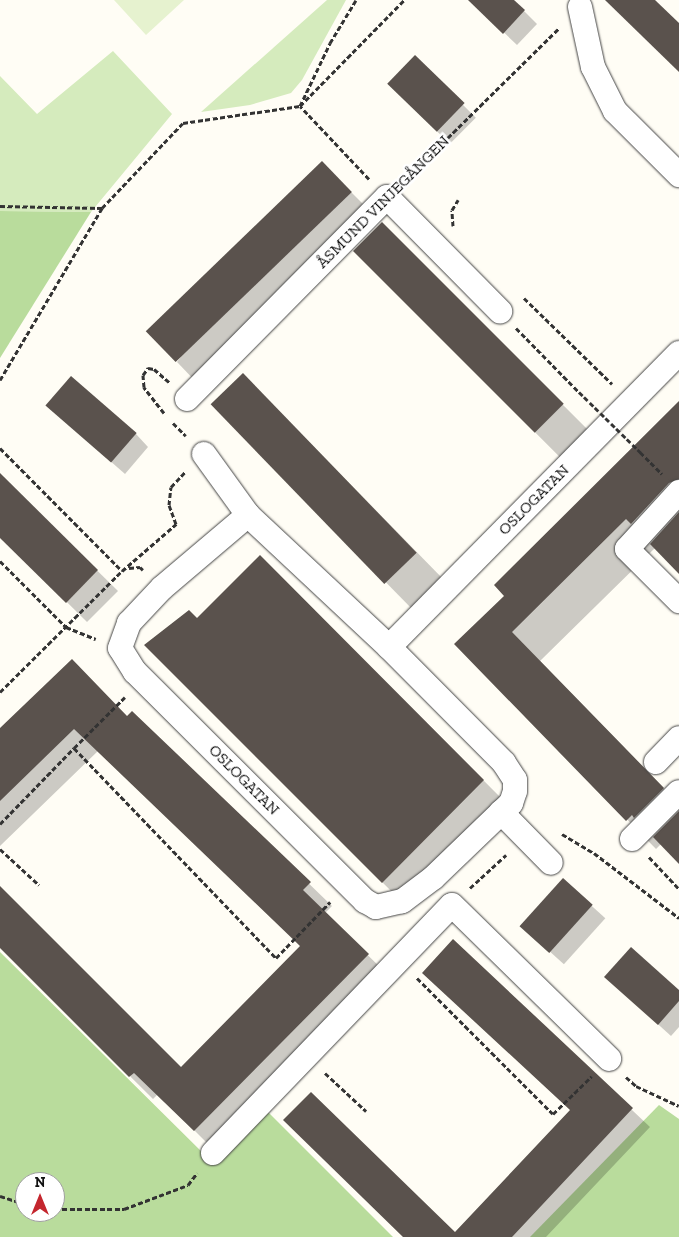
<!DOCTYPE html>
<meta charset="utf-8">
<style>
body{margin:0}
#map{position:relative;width:679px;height:1237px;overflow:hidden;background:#fffdf5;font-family:"Zilla Slab",serif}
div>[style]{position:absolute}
.green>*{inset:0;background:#d5ebbd}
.forest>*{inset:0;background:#b9dc9c}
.pitch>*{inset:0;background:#e6f2cf}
.shadow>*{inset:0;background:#0003;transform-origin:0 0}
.building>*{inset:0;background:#5a524d;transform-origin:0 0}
.path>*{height:3px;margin-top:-1.5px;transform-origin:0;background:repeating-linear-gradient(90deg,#333 0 5px,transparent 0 7.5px)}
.roads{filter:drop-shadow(0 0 1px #444) drop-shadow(0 0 1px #444)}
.street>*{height:24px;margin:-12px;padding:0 12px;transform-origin:12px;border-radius:12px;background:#fff}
.path-bridge>*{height:3px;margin-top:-1.5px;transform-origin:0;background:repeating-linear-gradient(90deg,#333 0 5px,transparent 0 7.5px)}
span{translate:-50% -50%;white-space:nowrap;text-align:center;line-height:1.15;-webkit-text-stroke:5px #fff;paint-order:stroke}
.street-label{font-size:16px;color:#111}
.north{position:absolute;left:15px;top:1172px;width:50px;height:50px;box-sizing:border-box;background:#fff;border:1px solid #a0a0a0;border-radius:50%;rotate:0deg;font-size:14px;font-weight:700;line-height:20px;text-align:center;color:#111}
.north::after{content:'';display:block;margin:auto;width:18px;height:22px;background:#c4262e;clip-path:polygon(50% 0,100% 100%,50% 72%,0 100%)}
</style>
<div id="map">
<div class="green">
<div style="clip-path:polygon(327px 0,346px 0,302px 80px,291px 93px,250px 105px,201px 112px)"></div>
<div style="clip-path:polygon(113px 51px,172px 114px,91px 212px,0 211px,0 76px,37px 114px)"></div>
</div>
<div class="forest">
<div style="clip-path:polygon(0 211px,91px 212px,0 358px)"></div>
<div style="clip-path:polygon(evenodd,0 952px,207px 1157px,219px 1164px,227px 1151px,266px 1110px,393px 1237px,0 1237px,0 952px,25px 1182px,55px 1182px,55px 1212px,25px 1212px,25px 1182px)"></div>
<div style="clip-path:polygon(659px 1105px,679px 1119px,679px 1237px,530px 1237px)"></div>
</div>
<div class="pitch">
<div style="clip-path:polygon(114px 0,184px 0,146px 35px)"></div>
</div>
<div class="shadow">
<div style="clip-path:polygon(470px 0,513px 0,537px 24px,517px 45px)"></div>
<div style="left:415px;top:57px;width:86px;height:37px;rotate:45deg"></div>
<div style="clip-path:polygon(322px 163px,374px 215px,199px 385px,177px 362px)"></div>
<div style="left:382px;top:224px;width:296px;height:39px;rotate:45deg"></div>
<div style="clip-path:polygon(679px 402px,679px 572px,655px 548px,540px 661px,679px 804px,679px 862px,661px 844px,656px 849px,456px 644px,506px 596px)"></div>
<div style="clip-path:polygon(272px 404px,446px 582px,415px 612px,212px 405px)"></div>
<div style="clip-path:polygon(60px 417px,136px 434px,148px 447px,125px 474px)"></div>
<div style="clip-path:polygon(0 475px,118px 591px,87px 622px,0 536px)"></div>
<div style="clip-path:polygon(260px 556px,506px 803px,405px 905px,146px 645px,197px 620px)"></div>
<div style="clip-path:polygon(132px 712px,332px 906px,325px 913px,390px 977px,217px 1153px,158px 1094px,153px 1099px,0 947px,0 888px,181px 1069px,301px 946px,98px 751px,0 846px,0 730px,127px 717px)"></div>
<div style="left:563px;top:880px;width:57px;height:62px;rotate:42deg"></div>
<div style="clip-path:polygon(453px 941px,650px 1127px,546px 1237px,404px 1237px,455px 1234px,571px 1110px)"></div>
<div style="clip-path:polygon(619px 989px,679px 992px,679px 1027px,671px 1036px)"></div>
</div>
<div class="building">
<div style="clip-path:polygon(468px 0,514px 0,525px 10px,503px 34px)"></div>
<div style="clip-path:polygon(605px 0,655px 0,679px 23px,679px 72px)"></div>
<div style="left:415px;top:55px;width:69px;height:40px;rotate:44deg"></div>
<div style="left:322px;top:161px;width:43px;height:245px;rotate:46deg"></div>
<div style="left:382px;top:222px;width:257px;height:41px;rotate:45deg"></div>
<div style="left:243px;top:373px;width:250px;height:45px;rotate:46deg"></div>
<div style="left:71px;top:376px;width:87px;height:39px;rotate:41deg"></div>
<div style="clip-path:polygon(679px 401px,679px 479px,669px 483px,631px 524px,626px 519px,512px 632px,664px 788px,634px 818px,632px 815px,626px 821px,454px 644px,504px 596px,494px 585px)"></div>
<div style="clip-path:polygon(0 473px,98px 570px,66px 603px,0 538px)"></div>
<div style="clip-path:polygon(679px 512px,679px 574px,650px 544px)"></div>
<div style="clip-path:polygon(260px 555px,484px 780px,382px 883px,144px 645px,189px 610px,197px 618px)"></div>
<div style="clip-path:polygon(72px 659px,127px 716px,132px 711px,311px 882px,303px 890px,369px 954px,194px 1131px,134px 1073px,129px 1077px,0 948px,0 886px,181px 1067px,300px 946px,74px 729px,0 801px,0 728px)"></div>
<div style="clip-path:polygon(679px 811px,679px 864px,653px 837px)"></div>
<div style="left:563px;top:878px;width:40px;height:65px;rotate:42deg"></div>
<div style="clip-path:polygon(453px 939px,633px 1108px,512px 1237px,403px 1237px,283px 1120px,311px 1092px,455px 1232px,570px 1110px,422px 973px)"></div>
<div style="clip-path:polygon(631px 947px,679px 990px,679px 1001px,658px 1025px,604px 977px)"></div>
</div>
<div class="path">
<div style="left:369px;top:179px;width:100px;rotate:-133.4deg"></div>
<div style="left:300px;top:106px;width:148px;rotate:-45.5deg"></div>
<div style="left:405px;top:180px;width:216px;rotate:-44.6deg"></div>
<div style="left:0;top:206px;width:102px;rotate:1.1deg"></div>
<div style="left:453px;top:226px;width:16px;rotate:-94deg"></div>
<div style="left:452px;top:210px;width:12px;rotate:-59deg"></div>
<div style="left:524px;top:298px;width:123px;rotate:44.3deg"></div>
<div style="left:516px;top:328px;width:90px;rotate:45.5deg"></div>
<div style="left:0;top:380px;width:200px;rotate:-59.3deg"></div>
<div style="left:102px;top:208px;width:117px;rotate:-46.4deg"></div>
<div style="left:183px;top:123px;width:118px;rotate:-8.3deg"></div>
<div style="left:300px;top:106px;width:70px;rotate:-64.5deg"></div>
<div style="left:330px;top:43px;width:50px;rotate:-58.8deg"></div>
<div style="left:164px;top:413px;width:33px;rotate:-128deg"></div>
<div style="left:144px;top:387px;width:12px;rotate:-95deg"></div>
<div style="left:143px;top:375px;width:9px;rotate:-54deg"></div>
<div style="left:148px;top:368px;width:6px;rotate:9deg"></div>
<div style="left:154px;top:369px;width:20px;rotate:41deg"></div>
<div style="left:173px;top:423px;width:18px;rotate:45deg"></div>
<div style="left:0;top:448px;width:173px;rotate:45.2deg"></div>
<div style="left:640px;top:452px;width:31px;rotate:45deg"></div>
<div style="left:0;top:561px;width:93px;rotate:45deg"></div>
<div style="left:66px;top:627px;width:32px;rotate:22deg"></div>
<div style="left:129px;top:568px;width:11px;rotate:-5deg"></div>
<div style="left:140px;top:567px;width:4px;rotate:45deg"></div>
<div style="left:0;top:692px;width:172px;rotate:-44.8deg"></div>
<div style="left:122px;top:571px;width:72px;rotate:-41deg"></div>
<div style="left:176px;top:524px;width:20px;rotate:-110deg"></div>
<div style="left:169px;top:505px;width:18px;rotate:-84deg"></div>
<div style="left:171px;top:487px;width:22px;rotate:-47deg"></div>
<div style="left:74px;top:748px;width:72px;rotate:-45deg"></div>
<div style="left:0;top:824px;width:106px;rotate:-45.8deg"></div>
<div style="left:74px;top:748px;width:291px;rotate:46.1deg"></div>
<div style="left:276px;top:958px;width:78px;rotate:-46deg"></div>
<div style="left:562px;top:834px;width:37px;rotate:31deg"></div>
<div style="left:594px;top:853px;width:107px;rotate:37.4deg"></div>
<div style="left:0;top:849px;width:53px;rotate:42.7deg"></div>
<div style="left:649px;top:857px;width:44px;rotate:46.8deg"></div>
<div style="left:470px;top:888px;width:49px;rotate:-42.5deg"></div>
<div style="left:417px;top:978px;width:192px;rotate:45deg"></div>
<div style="left:553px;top:1114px;width:54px;rotate:-44.3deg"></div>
<div style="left:325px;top:1073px;width:56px;rotate:42.8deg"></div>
<div style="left:626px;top:1077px;width:13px;rotate:42deg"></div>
<div style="left:636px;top:1086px;width:47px;rotate:24.9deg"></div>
<div style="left:0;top:1196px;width:26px;rotate:18deg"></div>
<div style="left:55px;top:1209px;width:69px"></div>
<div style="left:124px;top:1209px;width:68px;rotate:-20.6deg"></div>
<div style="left:188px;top:1185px;width:15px;rotate:-53deg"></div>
</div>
<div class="roads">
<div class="street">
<div style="left:580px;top:7px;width:61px;rotate:77.8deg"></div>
<div style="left:593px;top:67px;width:49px;rotate:63.4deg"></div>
<div style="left:615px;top:111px;width:91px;rotate:45deg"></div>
<div style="left:187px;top:399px;width:284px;rotate:-45.3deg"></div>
<div style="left:387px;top:197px;width:161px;rotate:45.3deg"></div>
<div style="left:204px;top:454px;width:75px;rotate:54.2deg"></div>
<div style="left:679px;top:492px;width:77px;rotate:132.4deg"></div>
<div style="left:627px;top:549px;width:74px;rotate:45deg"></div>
<div style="left:389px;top:647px;width:163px;rotate:45.2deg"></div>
<div style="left:504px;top:763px;width:20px;rotate:57deg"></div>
<div style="left:515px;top:780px;width:11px;rotate:90deg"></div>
<div style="left:515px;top:791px;width:13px;rotate:108deg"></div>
<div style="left:511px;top:803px;width:108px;rotate:136.1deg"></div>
<div style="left:433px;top:878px;width:39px;rotate:143deg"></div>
<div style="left:402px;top:901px;width:27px;rotate:167deg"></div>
<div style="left:376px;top:907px;width:13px;rotate:-151deg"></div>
<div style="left:365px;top:901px;width:325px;rotate:-135.1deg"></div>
<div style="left:135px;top:672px;width:28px;rotate:-122deg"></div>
<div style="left:120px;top:648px;width:27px;rotate:-70deg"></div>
<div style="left:129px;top:623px;width:48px;rotate:-46.7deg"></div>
<div style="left:162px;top:588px;width:113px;rotate:-40.3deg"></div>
<div style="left:248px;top:515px;width:193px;rotate:43.1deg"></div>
<div style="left:389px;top:647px;width:413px;rotate:-45.4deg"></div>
<div style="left:656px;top:762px;width:33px;rotate:-46deg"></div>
<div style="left:501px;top:812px;width:71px;rotate:45.6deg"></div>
<div style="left:632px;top:839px;width:66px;rotate:-45deg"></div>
<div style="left:213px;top:1153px;width:344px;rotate:-46.1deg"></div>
<div style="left:452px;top:905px;width:220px;rotate:44.4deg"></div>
</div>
</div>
<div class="path-bridge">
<div style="left:579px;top:392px;width:86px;rotate:44.5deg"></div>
</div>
<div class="street-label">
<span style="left:383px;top:202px;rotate:-45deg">ÅSMUND VINJEGÅNGEN</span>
<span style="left:534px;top:500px;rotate:-45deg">OSLOGATAN</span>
<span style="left:244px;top:780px;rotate:45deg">OSLOGATAN</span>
</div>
<div class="north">N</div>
</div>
